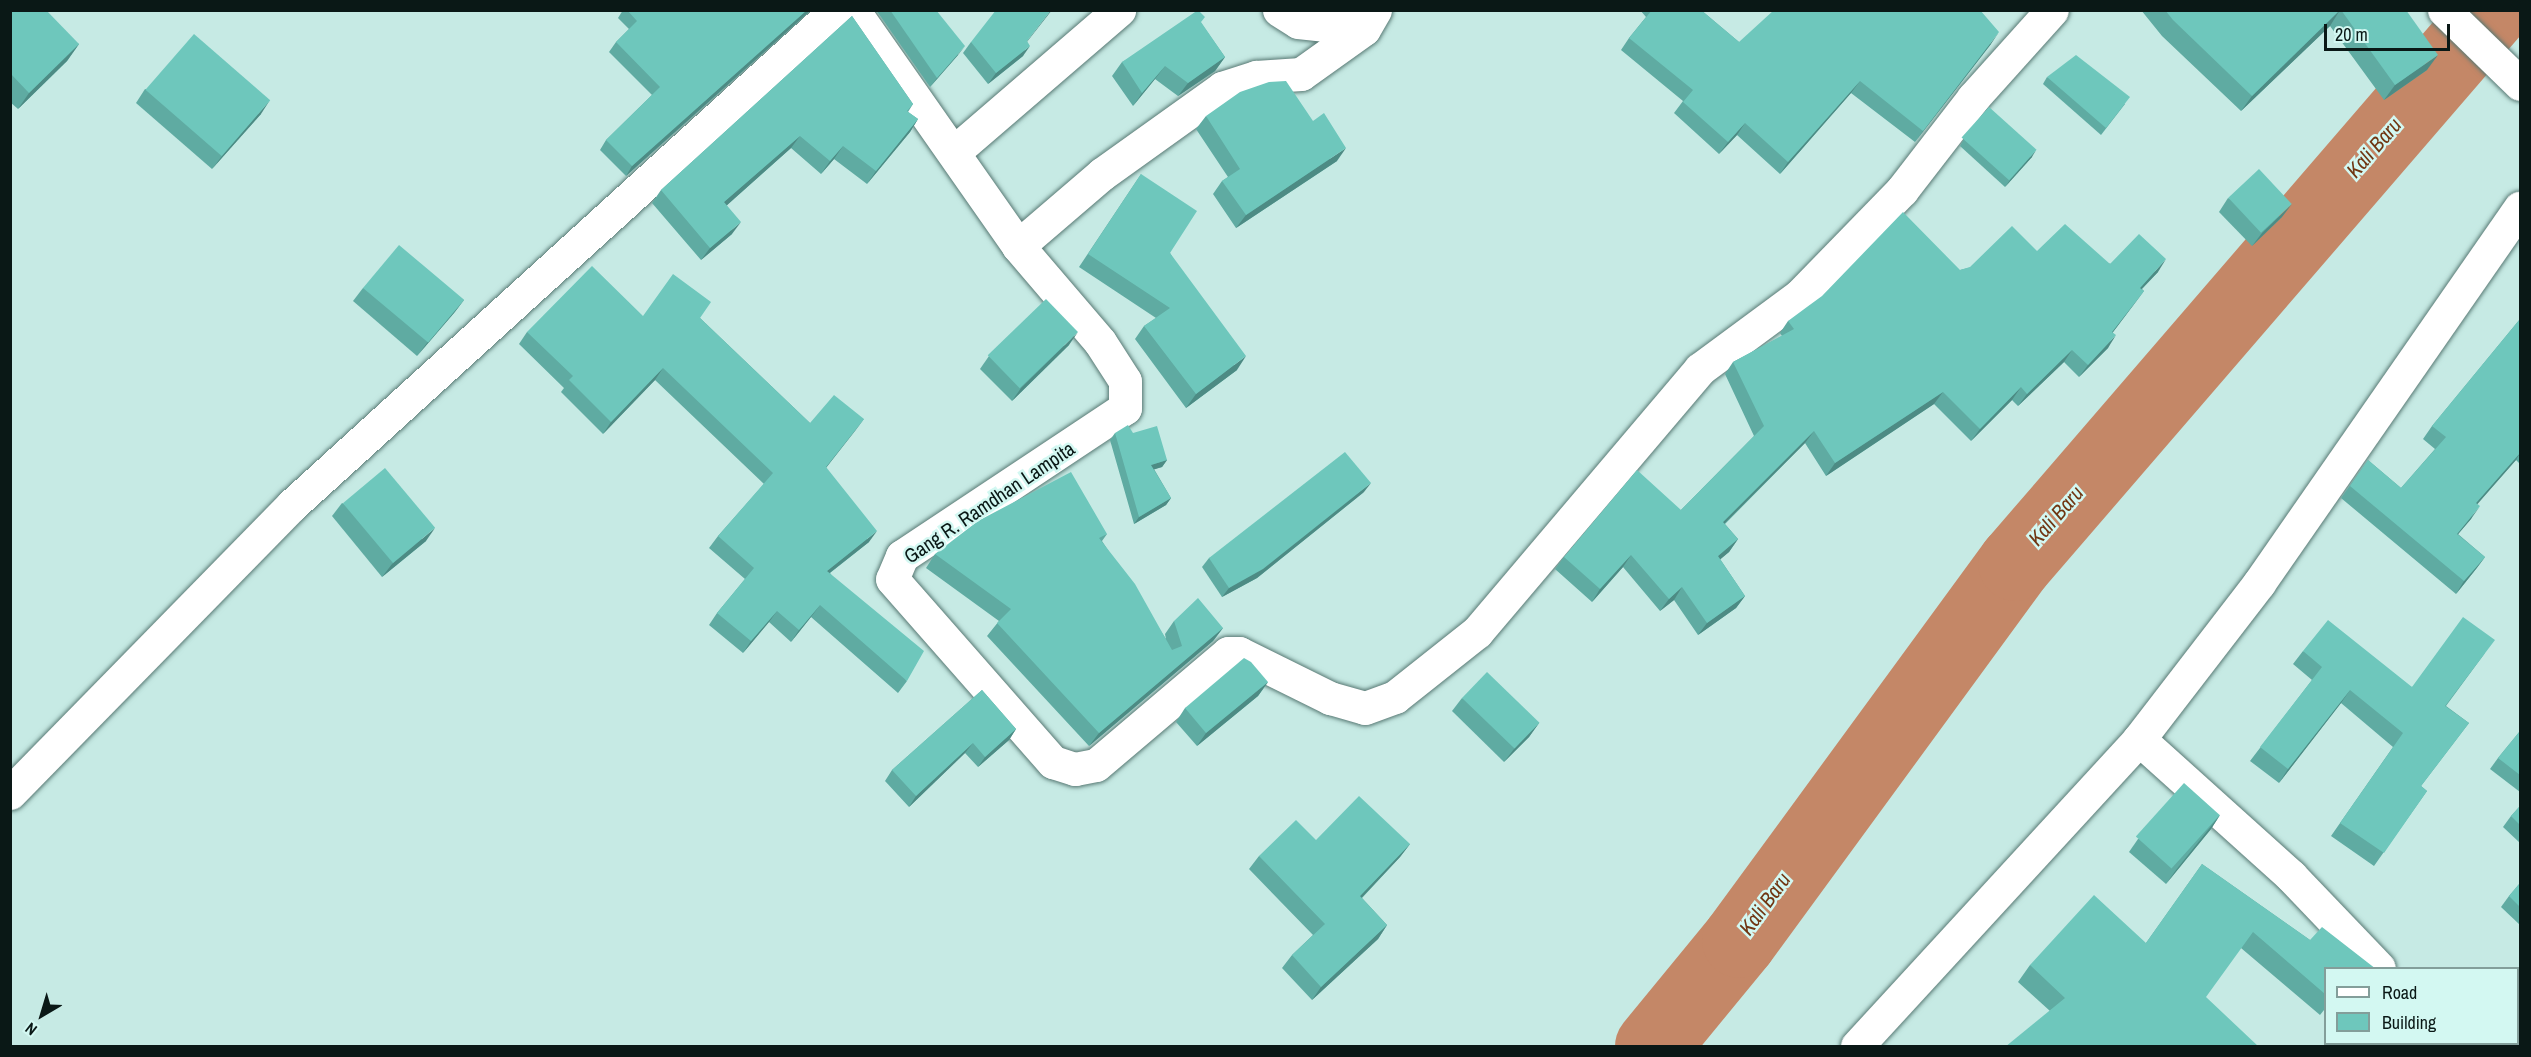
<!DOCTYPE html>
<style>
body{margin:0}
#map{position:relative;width:2531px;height:1057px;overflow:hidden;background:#c6eae4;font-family:"Archivo Narrow",sans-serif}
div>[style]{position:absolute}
.river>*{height:75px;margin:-37.5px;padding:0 37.5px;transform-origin:37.5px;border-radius:37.5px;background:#c48767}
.roads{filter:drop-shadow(0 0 2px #587974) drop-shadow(0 0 2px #587974)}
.minor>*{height:33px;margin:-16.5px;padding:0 16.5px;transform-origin:16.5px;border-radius:16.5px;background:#fff}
.wall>*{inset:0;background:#5faba2;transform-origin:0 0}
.shaded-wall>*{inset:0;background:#4d8b84}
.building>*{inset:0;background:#6ec7bc;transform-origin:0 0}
span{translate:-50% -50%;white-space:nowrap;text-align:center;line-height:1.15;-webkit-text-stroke:5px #d3f8f2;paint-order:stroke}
.street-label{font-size:20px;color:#0a1816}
.water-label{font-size:21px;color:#703612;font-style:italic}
.frame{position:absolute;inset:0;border:12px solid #0a1816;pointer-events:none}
.legend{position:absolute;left:2324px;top:967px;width:195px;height:78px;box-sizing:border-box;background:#d3f8f2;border:2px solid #839e9a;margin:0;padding:8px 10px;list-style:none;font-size:18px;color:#0a1816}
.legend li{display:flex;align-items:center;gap:12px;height:30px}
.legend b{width:30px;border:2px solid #839e9a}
.north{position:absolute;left:12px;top:985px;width:60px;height:60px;-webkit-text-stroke:4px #d3f8f2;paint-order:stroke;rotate:218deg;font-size:16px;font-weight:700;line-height:24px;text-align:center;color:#0a1816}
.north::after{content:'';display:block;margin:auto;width:21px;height:27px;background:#0a1816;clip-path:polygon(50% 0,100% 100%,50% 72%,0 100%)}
.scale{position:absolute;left:2324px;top:24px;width:126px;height:27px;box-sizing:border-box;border:3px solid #0a1816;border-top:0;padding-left:8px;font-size:18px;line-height:21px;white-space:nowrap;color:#0a1816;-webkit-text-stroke:4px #d3f8f2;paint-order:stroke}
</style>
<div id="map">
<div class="river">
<div style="left:1652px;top:1046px;width:137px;rotate:-50.6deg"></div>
<div style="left:1739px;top:940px;width:467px;rotate:-53.8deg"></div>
<div style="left:2015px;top:563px;width:730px;rotate:-49.22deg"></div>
</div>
<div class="roads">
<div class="minor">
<div style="left:853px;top:10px;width:288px;rotate:55deg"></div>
<div style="left:1018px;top:246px;width:126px;rotate:49.5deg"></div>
<div style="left:1100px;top:342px;width:46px;rotate:57.3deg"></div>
<div style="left:1125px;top:381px;width:27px;rotate:90deg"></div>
<div style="left:1125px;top:408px;width:268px;rotate:146.4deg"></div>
<div style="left:902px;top:556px;width:25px;rotate:113deg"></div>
<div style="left:892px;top:579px;width:244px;rotate:48.7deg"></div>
<div style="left:1053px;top:762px;width:23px;rotate:18deg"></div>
<div style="left:1075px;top:769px;width:21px;rotate:-11deg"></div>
<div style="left:1096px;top:765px;width:173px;rotate:-40.3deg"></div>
<div style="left:1228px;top:653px;width:11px"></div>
<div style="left:1239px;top:653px;width:102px;rotate:26.3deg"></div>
<div style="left:1330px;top:698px;width:36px;rotate:16deg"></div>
<div style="left:1365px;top:708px;width:32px;rotate:-20deg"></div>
<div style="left:1395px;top:697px;width:105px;rotate:-38.4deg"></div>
<div style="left:1477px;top:632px;width:345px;rotate:-49.7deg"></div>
<div style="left:1700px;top:369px;width:124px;rotate:-36.5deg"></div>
<div style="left:1800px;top:295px;width:146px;rotate:-45.8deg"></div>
<div style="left:1902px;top:190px;width:116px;rotate:-52.3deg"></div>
<div style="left:1973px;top:98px;width:118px;rotate:-48.1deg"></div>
<div style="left:1279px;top:10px;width:22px;rotate:32deg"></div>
<div style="left:1298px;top:22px;width:66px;rotate:6.1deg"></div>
<div style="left:2444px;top:10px;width:106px;rotate:44.2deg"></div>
<div style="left:954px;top:152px;width:218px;rotate:-40.7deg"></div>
<div style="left:1018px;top:246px;width:111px;rotate:-40.6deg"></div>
<div style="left:1102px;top:174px;width:148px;rotate:-35.6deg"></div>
<div style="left:1222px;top:88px;width:36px;rotate:-18deg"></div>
<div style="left:1256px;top:77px;width:45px;rotate:-3.8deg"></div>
<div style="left:1301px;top:74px;width:77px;rotate:-35.5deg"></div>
<div style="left:1364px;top:29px;width:22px;rotate:-60deg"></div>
<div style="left:2139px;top:739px;width:205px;rotate:42deg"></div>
<div style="left:2291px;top:876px;width:127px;rotate:46.3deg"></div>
<div style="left:10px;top:793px;width:403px;rotate:-45.6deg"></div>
<div style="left:292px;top:505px;width:736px;rotate:-42.3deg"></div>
<div style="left:2461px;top:1044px;width:4px;rotate:34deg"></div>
<div style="left:1857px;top:1046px;width:417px;rotate:-47.4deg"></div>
<div style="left:2139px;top:739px;width:197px;rotate:-52.4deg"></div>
<div style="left:2259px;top:583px;width:457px;rotate:-55.2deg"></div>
</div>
</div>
<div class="wall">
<div style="clip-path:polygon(10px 10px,79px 44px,67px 61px,18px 109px,10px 102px)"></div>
<div style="clip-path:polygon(623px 10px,811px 10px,626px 176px,600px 150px,606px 140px,652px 95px,609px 52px,616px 42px,629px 29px,618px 18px)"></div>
<div style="clip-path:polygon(876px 10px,936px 10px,958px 55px,930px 87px)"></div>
<div style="clip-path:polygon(1640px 10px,1701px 10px,1739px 42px,1991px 44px,1915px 142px,1851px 93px,1780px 174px,1737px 135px,1719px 154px,1674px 113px,1683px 101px,1621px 50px,1629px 38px,1646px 17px)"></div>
<div style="clip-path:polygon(2141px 10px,2406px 10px,2427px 70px,2384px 100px,2330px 26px,2241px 111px,2162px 36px)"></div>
<div style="clip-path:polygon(852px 16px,913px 104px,908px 112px,918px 119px,910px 132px,867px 184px,834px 159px,821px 174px,791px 148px,727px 205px,732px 234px,701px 260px,652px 203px,661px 190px)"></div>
<div style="clip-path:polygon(1201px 23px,1225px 57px,1215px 71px,1178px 96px,1155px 79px,1133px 106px,1112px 76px,1122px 62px)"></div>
<div style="clip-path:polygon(971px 42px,1027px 42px,1023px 56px,988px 84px,963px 53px)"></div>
<div style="clip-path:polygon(2047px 77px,2125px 104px,2101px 135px,2043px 84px)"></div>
<div style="clip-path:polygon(145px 89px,261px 114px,212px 169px,136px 103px)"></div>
<div style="clip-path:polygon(1206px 116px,1337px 161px,1236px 228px,1213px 194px,1222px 181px,1228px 177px,1196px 129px)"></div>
<div style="clip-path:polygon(1964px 139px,2032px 157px,2005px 187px,1960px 146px)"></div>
<div style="clip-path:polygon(1141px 174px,1170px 253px,1237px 370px,1186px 408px,1135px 339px,1144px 326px,1156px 318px,1079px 267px)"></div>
<div style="clip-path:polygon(2228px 198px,2282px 217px,2252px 246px,2219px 212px)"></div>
<div style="clip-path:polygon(2037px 251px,2158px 272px,2142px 289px,2144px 291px,2113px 332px,2108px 348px,2079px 377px,2064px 362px,2018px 406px,2012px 400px,1971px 441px,1934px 404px,1826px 476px,1805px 443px,1725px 524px,1738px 539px,1729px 552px,1720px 559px,1745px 596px,1736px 608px,1698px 635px,1674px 600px,1660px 611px,1623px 567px,1592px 602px,1555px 569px,1564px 557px,1681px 510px,1754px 436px,1725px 374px,1733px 362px,1782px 336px,1780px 333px,1788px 321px,1960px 270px)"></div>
<div style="clip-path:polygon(363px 288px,464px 300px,454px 313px,417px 356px,353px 301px)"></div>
<div style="clip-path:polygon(643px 316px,700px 318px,810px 423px,864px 419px,826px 468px,869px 542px,830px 573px,907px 681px,898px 693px,811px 617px,791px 642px,769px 622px,743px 653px,709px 625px,717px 613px,745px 579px,709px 548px,718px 536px,764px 484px,655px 380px,603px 434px,561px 392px,564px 388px,519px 344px,527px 332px)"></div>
<div style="clip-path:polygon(2520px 319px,2520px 464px,2516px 460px,2477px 504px,2471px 519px,2458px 534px,2485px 557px,2476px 569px,2456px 594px,2341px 498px,2368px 460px,2401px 488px,2435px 449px,2423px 439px,2432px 426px)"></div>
<div style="clip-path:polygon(1069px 345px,1012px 401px,980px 369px,989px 356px)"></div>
<div style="clip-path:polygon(1115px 433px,1133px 433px,1167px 460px,1162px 467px,1154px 469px,1171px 498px,1166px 505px,1134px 524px,1110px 440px)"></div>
<div style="clip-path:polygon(1364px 492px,1257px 578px,1222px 597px,1202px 567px,1209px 558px)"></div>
<div style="clip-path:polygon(342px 503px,426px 541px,382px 577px,332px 516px)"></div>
<div style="clip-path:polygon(1107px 534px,1102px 541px,1166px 639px,1165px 634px,1174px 621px,1223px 628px,1213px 641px,1089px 746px,987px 636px,999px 621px,926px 568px,935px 554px)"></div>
<div style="clip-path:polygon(2303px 651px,2412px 687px,2485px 653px,2446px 706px,2469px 723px,2421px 786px,2427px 791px,2374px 866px,2331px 836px,2393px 747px,2341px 703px,2279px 783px,2250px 761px,2312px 680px,2293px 664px)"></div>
<div style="clip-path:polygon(1268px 682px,1258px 696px,1197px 746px,1176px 722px,1185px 708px)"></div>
<div style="clip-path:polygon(982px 690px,1016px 729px,1009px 740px,978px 767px,965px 753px,909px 807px,885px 781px,892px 770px)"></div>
<div style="clip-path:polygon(1462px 698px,1539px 723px,1529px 737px,1504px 762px,1452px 711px)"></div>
<div style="clip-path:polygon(2520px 731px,2520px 792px,2490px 769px,2498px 758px)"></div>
<div style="clip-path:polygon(2520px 806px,2520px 843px,2503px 827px,2511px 816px)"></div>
<div style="clip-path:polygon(2220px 815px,2211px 829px,2166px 884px,2129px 852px,2138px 839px)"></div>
<div style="clip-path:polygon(1316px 840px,1410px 844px,1400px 857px,1362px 898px,1387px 925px,1378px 939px,1312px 1000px,1282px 968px,1292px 955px,1313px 935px,1249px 869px,1259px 856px)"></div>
<div style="clip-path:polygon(2202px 864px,2310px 940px,2325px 969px,2325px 1011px,2324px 1010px,2320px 1015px,2241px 948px,2050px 1011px,2018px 982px,2030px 965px,2146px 943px)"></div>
<div style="clip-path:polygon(2520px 883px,2520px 925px,2501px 907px,2509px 896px)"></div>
<div style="left:2367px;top:1044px;width:84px;height:5px"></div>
</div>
<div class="shaded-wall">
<div style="clip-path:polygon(807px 10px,811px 10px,626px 176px,632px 166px)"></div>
<div style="clip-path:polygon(1051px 10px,1052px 10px,1019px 52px,1027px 41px)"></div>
<div style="clip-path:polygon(2340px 10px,2330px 26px,2241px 111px,2252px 96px)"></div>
<div style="clip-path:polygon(1999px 32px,1991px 44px,1915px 142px,1923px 131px)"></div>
<div style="clip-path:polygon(79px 44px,67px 61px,18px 109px,29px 93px)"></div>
<div style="clip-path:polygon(965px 46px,958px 55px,930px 87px,937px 78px)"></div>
<div style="clip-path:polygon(1030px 46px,1023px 56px,988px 84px,996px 73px)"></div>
<div style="clip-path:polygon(2438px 55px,2427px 70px,2384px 100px,2395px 85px)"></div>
<div style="clip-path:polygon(1225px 57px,1215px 71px,1178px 96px,1188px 83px)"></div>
<div style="clip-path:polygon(1165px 66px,1155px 79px,1133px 106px,1142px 93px)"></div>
<div style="clip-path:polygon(1860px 81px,1851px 93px,1780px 174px,1788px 162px)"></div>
<div style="clip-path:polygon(270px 100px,261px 114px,212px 169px,222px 156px)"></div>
<div style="clip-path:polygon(918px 119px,910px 132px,867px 184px,876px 171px)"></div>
<div style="clip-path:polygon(1745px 123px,1737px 135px,1719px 154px,1728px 142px)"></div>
<div style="clip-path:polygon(800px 136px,791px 148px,716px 215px,724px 202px)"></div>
<div style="clip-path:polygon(843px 146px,834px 159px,821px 174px,830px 161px)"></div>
<div style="clip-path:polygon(1346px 148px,1337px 161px,1236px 228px,1246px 215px)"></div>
<div style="clip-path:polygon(2036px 150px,2032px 157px,2005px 187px,2010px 180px)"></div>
<div style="clip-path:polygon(2292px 204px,2282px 217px,2252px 246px,2262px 233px)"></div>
<div style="clip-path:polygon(741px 222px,732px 234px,701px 260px,710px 248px)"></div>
<div style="clip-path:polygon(2166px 259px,2158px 272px,2131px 300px,2140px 288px)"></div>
<div style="clip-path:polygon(2144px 291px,2135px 303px,2104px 344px,2112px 332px)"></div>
<div style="clip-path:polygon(464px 300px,454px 313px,417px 356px,427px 343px)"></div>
<div style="clip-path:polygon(1078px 332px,1069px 345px,1012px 401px,1021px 388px)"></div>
<div style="clip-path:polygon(2116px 335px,2108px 348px,2079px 377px,2088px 365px)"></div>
<div style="clip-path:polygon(2072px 350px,2064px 362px,2018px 406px,2027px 394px)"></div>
<div style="clip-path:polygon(1246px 356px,1237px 370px,1186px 408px,1196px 394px)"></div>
<div style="clip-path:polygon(663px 368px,655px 380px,603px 434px,611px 422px)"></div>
<div style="clip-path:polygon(2021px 387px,2012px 400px,1971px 441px,1980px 429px)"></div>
<div style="clip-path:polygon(1943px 392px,1934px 404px,1826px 476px,1835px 463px)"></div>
<div style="clip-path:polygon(864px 419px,855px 431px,817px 479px,826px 467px)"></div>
<div style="clip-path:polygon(1814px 431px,1805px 443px,1714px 534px,1723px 522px)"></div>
<div style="clip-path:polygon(2520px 453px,2516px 460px,2467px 516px,2476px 503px)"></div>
<div style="clip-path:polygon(1167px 460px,1162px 467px,1146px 472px,1151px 465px)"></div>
<div style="clip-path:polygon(1371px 483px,1364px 492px,1257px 578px,1222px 597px,1229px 588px)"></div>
<div style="clip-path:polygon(1171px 498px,1166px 505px,1134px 524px,1139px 517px)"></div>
<div style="clip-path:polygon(2480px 506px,2471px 519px,2448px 546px,2457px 534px)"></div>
<div style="clip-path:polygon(435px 528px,426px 541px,382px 577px,392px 564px)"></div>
<div style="clip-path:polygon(877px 531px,869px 542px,818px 582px,827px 571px)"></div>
<div style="clip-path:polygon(1738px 539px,1729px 552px,1709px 569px,1718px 556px)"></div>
<div style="clip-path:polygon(1631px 555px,1623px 567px,1592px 602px,1600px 589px)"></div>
<div style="clip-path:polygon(2485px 557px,2476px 569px,2456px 594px,2464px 581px)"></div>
<div style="clip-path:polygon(1682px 587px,1674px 600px,1660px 611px,1669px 599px)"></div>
<div style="clip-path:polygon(1745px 596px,1736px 608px,1698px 635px,1707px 623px)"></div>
<div style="clip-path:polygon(820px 605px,811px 617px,791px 642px,799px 630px)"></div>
<div style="clip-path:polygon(777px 611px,769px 622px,743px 653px,751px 641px)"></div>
<div style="clip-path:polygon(1223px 628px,1213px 641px,1089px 746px,1099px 733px)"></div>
<div style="clip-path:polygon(1268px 682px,1258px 696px,1197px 746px,1206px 733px)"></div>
<div style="clip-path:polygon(2350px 690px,2341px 703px,2279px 783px,2288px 769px)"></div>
<div style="clip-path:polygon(1539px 723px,1529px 737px,1504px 762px,1514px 749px)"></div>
<div style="clip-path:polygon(1016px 729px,1009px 740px,978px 767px,985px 757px)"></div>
<div style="clip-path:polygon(973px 743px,965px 753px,909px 807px,916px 796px)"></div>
<div style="clip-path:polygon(2220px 815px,2211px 829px,2166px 884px,2176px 870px)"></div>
<div style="clip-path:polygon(1410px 844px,1400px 857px,1351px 909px,1360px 896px)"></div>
<div style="clip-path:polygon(1387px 925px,1378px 939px,1312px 1000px,1321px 987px)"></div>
</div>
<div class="building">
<div style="clip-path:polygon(10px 10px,46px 10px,79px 44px,29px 93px,10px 73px)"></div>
<div style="clip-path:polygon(627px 10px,807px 10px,632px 166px,606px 140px,660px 87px,616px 42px,637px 21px)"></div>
<div style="clip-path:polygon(890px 10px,936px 10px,965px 46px,937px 78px)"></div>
<div style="clip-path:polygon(996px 10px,1051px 10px,1027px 41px,1030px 46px,996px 73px,971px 42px)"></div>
<div style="clip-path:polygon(1198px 10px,1205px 17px,1201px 22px,1225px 57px,1188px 83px,1165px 66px,1142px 93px,1122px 62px)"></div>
<div style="clip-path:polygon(1652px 10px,1701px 10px,1739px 42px,1774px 10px,1980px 10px,1999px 32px,1923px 131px,1860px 81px,1788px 162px,1745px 123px,1728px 142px,1683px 102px,1693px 90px,1629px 38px)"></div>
<div style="clip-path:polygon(2165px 10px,2340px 10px,2252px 96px,2173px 20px)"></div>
<div style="clip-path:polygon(2341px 10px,2406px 10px,2438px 55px,2395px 85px)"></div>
<div style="clip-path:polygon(852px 16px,913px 104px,907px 111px,918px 119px,876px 171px,843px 146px,830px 161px,800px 136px,724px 202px,741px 222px,710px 248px,661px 190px)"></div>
<div style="left:194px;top:34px;width:101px;height:74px;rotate:41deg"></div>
<div style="clip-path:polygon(2076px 55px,2130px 97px,2106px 128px,2047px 77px)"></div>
<div style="clip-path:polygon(1286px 81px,1313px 121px,1324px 113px,1346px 148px,1246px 215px,1222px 181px,1240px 169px,1206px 116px,1240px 92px,1269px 82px)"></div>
<div style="left:1989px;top:107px;width:64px;height:41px;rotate:42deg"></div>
<div style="left:2259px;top:169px;width:48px;height:42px;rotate:47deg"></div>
<div style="clip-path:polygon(1141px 174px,1197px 211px,1170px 253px,1246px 356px,1196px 394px,1144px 326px,1170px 308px,1088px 254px)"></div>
<div style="clip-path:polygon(1903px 212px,1960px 270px,1970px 267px,2012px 226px,2037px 251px,2065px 224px,2110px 264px,2139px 234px,2166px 259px,2140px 288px,2144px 291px,2112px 332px,2116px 335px,2088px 365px,2072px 350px,2027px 394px,2021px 387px,1980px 429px,1943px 392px,1835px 463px,1814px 431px,1723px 522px,1738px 539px,1718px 556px,1745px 596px,1707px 623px,1682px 587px,1669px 599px,1631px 555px,1600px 589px,1564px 557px,1637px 470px,1681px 510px,1764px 426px,1733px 362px,1794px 329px,1788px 321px,1822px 296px)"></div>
<div style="left:399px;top:245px;width:85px;height:56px;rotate:40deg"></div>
<div style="clip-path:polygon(592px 266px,643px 316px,673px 274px,711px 302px,700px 318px,810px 423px,834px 395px,864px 419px,826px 467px,877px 531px,827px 571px,924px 651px,907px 681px,820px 605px,799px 630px,777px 611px,751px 641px,717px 613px,754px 568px,718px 536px,773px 473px,663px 368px,611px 422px,569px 380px,573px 376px,527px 332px)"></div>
<div style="left:1046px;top:299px;width:46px;height:81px;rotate:46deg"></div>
<div style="clip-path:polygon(2520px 319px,2520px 453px,2476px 503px,2480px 506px,2457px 534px,2485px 557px,2464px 581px,2350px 486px,2368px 460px,2401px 488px,2446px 437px,2432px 426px)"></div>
<div style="clip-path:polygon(1128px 425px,1133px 433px,1157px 426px,1167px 460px,1151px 465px,1171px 498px,1139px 517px,1115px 433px)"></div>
<div style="clip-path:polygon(1345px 452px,1371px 483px,1263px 569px,1229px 588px,1209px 558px)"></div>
<div style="left:385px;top:468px;width:78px;height:55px;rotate:50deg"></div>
<div style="clip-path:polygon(1071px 472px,1107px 534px,1099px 538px,1135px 584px,1172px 650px,1182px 646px,1174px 621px,1198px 598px,1223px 628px,1099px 733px,997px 623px,1011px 609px,935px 554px,978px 521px)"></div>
<div style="clip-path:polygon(2463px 617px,2495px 640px,2445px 706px,2469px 723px,2421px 786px,2427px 791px,2384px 853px,2340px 823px,2403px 733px,2350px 690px,2288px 769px,2260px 747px,2322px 667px,2303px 651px,2328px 620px,2412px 687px)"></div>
<div style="clip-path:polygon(1244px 658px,1251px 662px,1268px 682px,1206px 733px,1185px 708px)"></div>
<div style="left:1487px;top:672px;width:73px;height:36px;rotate:44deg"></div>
<div style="clip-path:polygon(982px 690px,1016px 729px,985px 757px,973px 743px,916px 796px,892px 770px)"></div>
<div style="clip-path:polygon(2520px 731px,2520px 775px,2498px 758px)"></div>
<div style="left:2184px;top:783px;width:48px;height:72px;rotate:42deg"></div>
<div style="clip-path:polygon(1359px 796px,1410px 844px,1360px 896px,1387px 925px,1321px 987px,1292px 955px,1325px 924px,1259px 856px,1296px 820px,1316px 840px)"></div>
<div style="clip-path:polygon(2520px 806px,2520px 825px,2511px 816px)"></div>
<div style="clip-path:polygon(2202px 864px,2310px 940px,2322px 927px,2376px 969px,2325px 969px,2325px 994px,2253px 932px,2206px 997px,2259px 1047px,2005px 1047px,2065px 998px,2030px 965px,2094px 895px,2146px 943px)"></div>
<div style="clip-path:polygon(2520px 883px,2520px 907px,2509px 896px)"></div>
<div style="left:2399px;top:1044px;width:51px;height:5px"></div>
</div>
<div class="street-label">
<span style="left:989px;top:502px;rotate:-34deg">Gang R. Ramdhan Lampita</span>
</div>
<div class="water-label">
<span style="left:2374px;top:148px;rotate:-49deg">Kali Baru</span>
<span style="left:2056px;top:516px;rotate:-49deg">Kali Baru</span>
<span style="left:1765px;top:904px;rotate:-54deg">Kali Baru</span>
</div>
<div class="frame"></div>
<ul class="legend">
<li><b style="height:8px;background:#fff"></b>Road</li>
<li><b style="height:16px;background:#6ec7bc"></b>Building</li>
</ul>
<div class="north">N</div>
<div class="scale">20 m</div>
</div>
